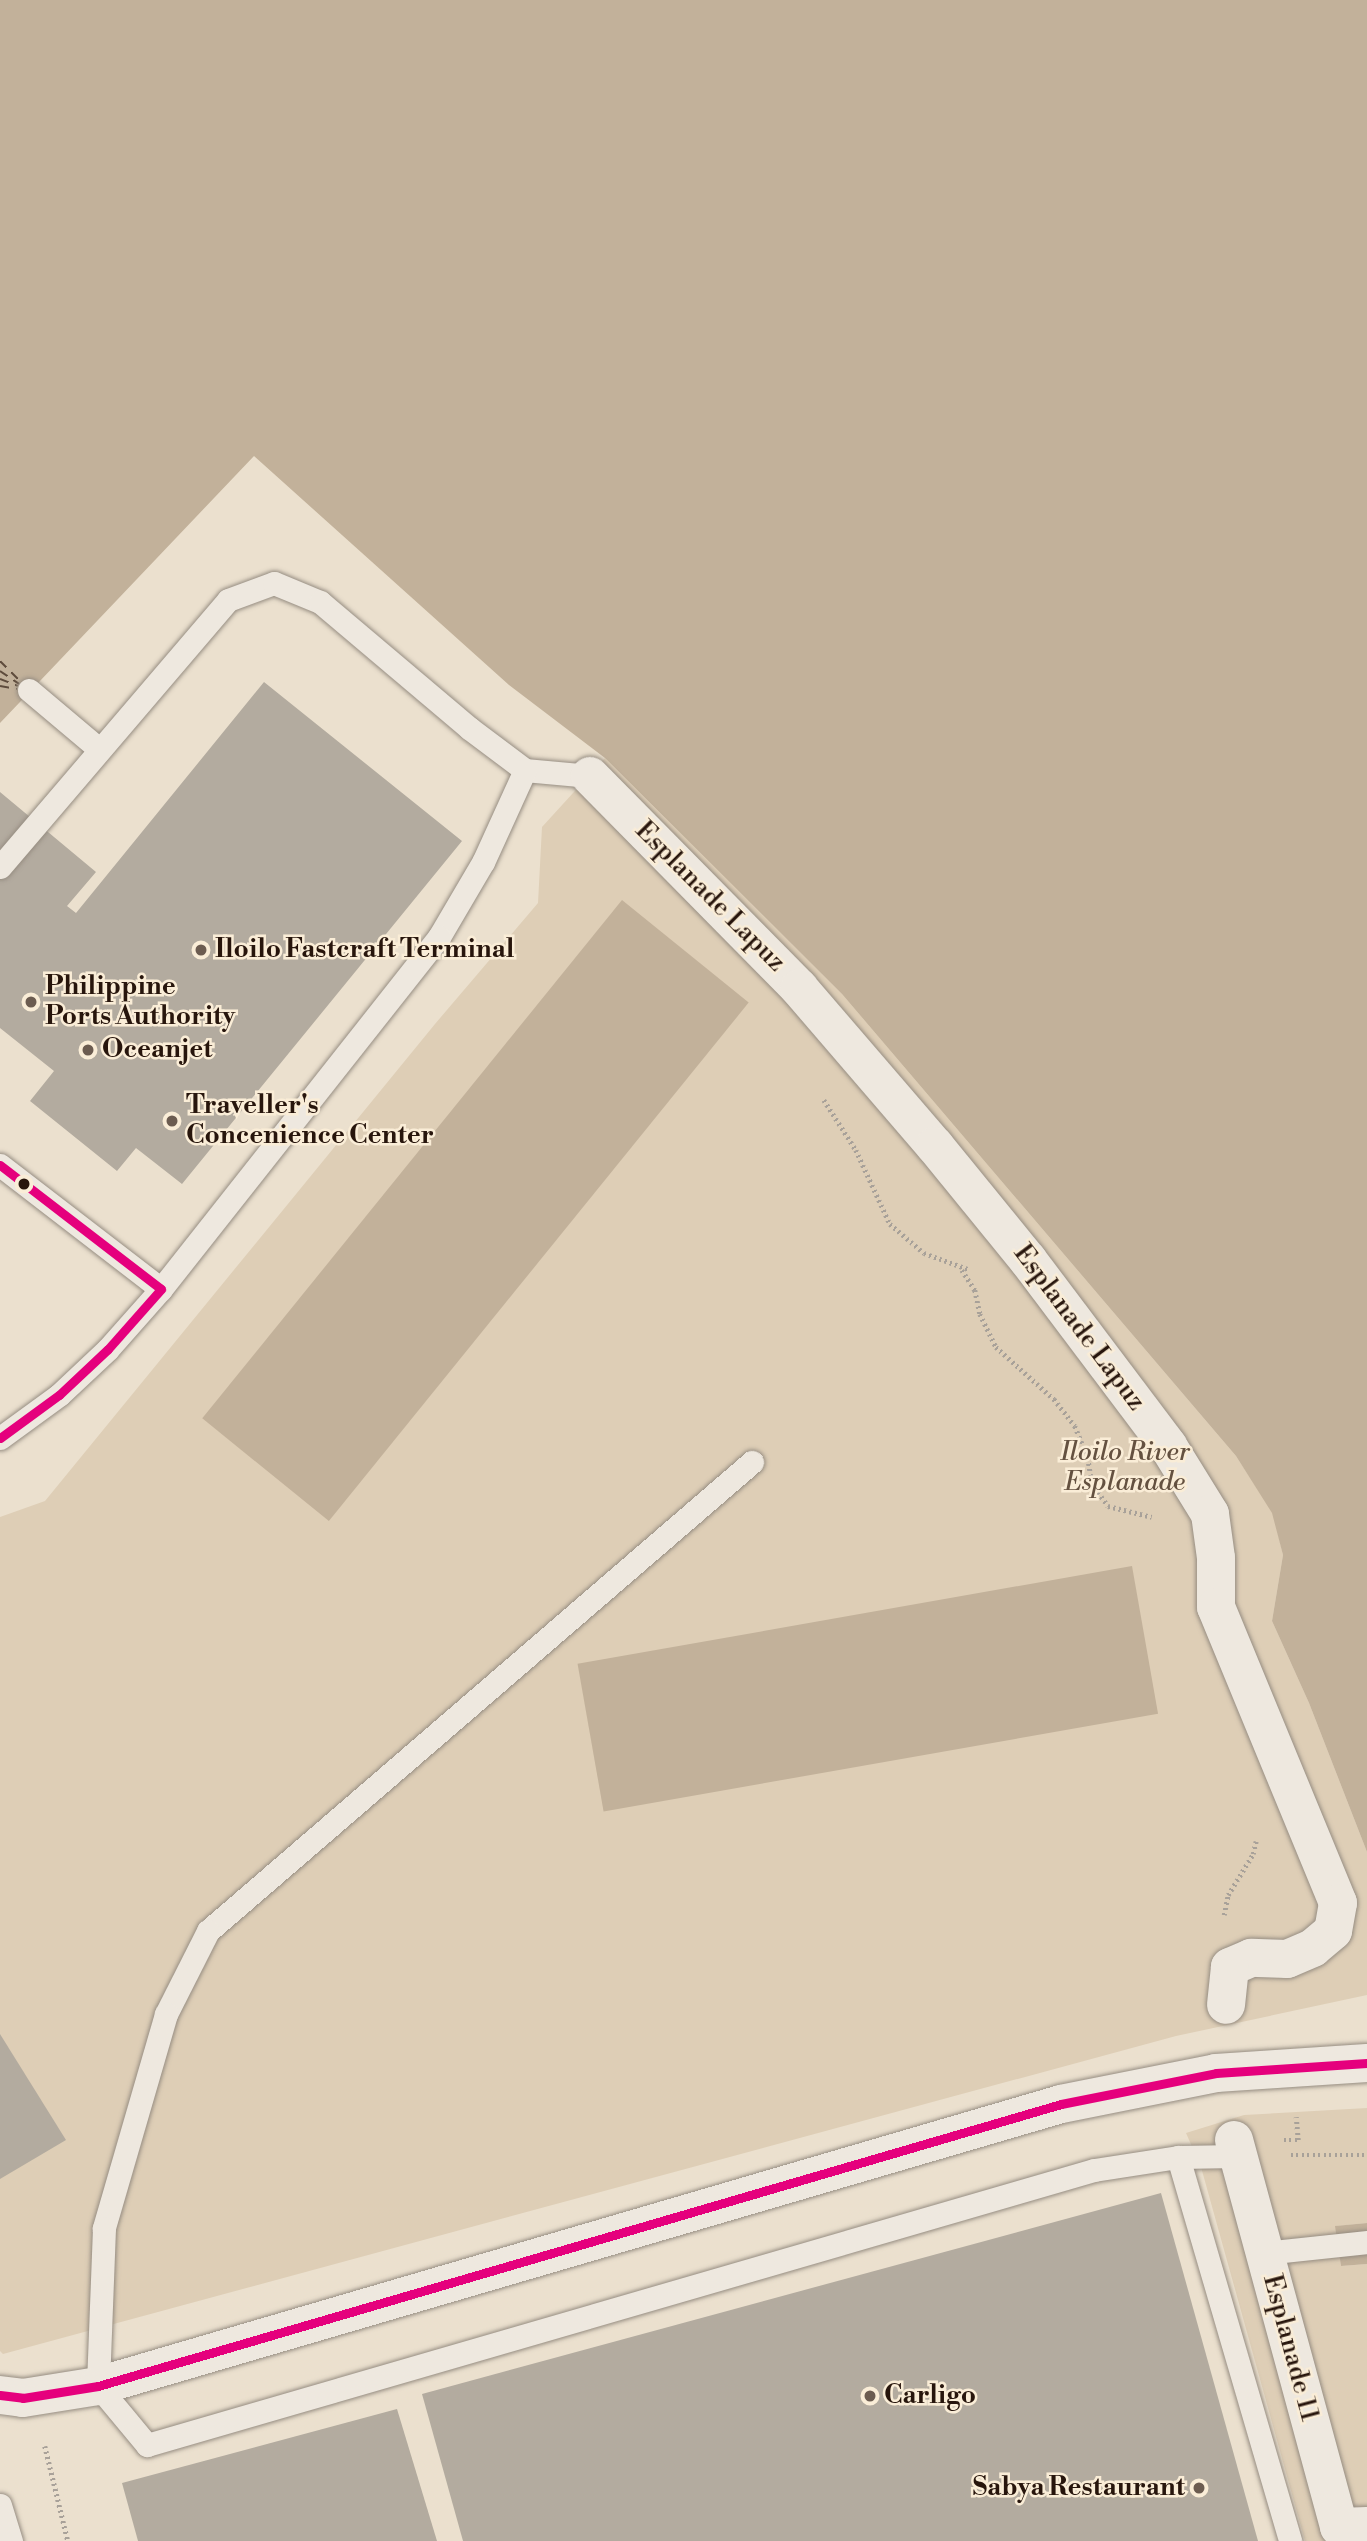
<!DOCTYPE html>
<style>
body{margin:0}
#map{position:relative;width:1367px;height:2541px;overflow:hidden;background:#ebe0ce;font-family:"Libre Bodoni",serif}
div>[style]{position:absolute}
.green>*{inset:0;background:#deceb6}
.water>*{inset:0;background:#c2b19a;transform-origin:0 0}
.ferry>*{height:2px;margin-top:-1px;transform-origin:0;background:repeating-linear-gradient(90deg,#5e4b3c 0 9px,transparent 0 16px)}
.building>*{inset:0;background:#b3ab9f}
.path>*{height:4.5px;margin-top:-2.25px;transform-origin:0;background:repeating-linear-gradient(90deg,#a8a199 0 2px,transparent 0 5.5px)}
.roads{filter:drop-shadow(0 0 2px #968d82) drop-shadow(0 0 2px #968d82)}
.lane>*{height:23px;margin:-11.5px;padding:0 11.5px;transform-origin:11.5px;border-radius:11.5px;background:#eee8df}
.street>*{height:38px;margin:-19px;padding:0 19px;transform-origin:19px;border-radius:19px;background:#eee8df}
.secondary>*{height:38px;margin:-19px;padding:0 19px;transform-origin:19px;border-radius:19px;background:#eee8df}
.bus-1>*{height:9px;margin:-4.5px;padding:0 4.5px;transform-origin:4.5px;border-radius:4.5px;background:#e5007d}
.dots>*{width:19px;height:19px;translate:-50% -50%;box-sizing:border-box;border:4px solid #faedd7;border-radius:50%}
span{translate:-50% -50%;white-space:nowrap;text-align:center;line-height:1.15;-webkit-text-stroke:5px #faedd7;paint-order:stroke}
.street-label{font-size:26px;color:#27150c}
.poi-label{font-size:26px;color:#27150c;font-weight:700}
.left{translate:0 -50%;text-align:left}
.right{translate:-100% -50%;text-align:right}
.park-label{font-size:26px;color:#645140;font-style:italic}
</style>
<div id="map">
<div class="green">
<div style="clip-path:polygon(605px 758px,842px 994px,1236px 1456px,1273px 1513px,1283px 1555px,1272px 1621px,1309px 1703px,1367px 1852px,1367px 1995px,1176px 2036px,3px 2354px,0 2351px,0 1517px,45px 1501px,435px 1024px,538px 903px,542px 827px)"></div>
<div style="clip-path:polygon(1367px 2108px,1367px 2223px,1336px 2226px,1341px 2266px,1367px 2264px,1367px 2541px,1305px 2541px,1201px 2167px,1186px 2133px,1244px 2115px)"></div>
</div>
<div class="water">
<div style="clip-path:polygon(0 0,1367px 0,1367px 1852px,1309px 1703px,1272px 1621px,1283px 1555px,1272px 1513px,1236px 1456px,842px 994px,605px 758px,509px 685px,254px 456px,0 723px)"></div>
<div style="left:622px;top:900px;width:163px;height:667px;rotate:39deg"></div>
<div style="left:1132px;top:1566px;width:150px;height:563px;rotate:80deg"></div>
<div style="clip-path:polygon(1367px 2223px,1367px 2264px,1341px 2266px,1335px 2226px)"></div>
</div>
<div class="ferry">
<div style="left:0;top:661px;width:30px;rotate:45deg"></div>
<div style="left:0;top:671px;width:23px;rotate:34deg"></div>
<div style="left:0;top:679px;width:19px;rotate:21deg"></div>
<div style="left:0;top:686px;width:17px;rotate:10deg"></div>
</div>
<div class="building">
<div style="clip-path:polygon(264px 682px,462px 841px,182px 1184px,136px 1148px,117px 1171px,30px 1101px,54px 1071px,0 1028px,0 792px,96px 872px,67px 906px,76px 913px)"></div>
<div style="clip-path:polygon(0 2034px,66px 2140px,0 2179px)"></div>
<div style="clip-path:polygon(1161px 2193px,1258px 2541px,463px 2541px,422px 2394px)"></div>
<div style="clip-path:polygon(397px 2409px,437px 2541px,138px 2541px,122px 2483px)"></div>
</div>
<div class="path">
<div style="left:824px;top:1100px;width:59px;rotate:57.4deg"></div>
<div style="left:856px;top:1150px;width:81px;rotate:65.3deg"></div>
<div style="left:890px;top:1224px;width:45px;rotate:40.5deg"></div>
<div style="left:924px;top:1253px;width:47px;rotate:20deg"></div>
<div style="left:962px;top:1270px;width:24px;rotate:57deg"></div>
<div style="left:975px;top:1290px;width:25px;rotate:78deg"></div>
<div style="left:980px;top:1314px;width:37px;rotate:64deg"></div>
<div style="left:996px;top:1347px;width:78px;rotate:41.9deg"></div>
<div style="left:1054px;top:1399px;width:34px;rotate:52deg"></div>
<div style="left:1075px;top:1426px;width:35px;rotate:68deg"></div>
<div style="left:1088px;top:1458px;width:25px;rotate:81deg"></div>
<div style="left:1092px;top:1483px;width:28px;rotate:55deg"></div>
<div style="left:1108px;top:1506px;width:45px;rotate:14deg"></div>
<div style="left:1224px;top:1915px;width:20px;rotate:-79deg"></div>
<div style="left:1228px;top:1895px;width:48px;rotate:-58.6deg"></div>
<div style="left:1253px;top:1854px;width:13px;rotate:-77deg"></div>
<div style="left:1284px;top:2140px;width:14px"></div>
<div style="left:1298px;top:2140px;width:23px;rotate:-95deg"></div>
<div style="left:1291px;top:2155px;width:76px"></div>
<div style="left:45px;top:2446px;width:98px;rotate:76.4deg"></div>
</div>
<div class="roads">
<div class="lane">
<div style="left:29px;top:690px;width:92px;rotate:40.1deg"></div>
<div style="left:525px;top:770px;width:65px;rotate:5.3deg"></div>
<div style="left:0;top:867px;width:351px;rotate:-49.5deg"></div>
<div style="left:228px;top:600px;width:49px;rotate:-20.3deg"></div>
<div style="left:274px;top:583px;width:50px;rotate:22.4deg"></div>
<div style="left:320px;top:602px;width:195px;rotate:40.2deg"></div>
<div style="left:469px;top:728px;width:70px;rotate:36.9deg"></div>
<div style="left:525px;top:770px;width:101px;rotate:114.5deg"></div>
<div style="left:483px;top:862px;width:87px;rotate:120.4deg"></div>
<div style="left:439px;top:937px;width:449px;rotate:128.3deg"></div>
<div style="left:161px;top:1289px;width:80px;rotate:131.5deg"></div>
<div style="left:108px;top:1349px;width:67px;rotate:136.8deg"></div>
<div style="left:59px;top:1395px;width:73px;rotate:143.9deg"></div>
<div style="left:0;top:1165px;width:203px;rotate:37.6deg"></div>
<div style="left:752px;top:1462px;width:718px;rotate:139.23deg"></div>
<div style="left:208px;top:1931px;width:93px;rotate:116.8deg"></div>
<div style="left:166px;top:2014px;width:223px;rotate:106.2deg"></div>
<div style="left:104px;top:2228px;width:158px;rotate:92.2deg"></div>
<div style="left:98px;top:2386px;width:77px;rotate:50.3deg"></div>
<div style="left:147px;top:2445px;width:986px;rotate:-16.19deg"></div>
<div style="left:1094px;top:2170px;width:85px;rotate:-8.8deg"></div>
<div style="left:1178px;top:2157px;width:60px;rotate:-1deg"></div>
<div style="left:1178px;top:2157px;width:400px;rotate:73.7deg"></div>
<div style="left:1264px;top:2253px;width:104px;rotate:-6.1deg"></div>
<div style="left:0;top:2505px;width:38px;rotate:73deg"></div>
</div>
<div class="street">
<div style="left:590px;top:776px;width:298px;rotate:45.4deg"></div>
<div style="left:799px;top:988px;width:208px;rotate:49.3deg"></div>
<div style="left:935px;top:1146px;width:147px;rotate:50.8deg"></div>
<div style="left:1028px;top:1260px;width:233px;rotate:53deg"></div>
<div style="left:1168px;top:1446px;width:80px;rotate:58.3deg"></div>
<div style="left:1210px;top:1514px;width:44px;rotate:82.2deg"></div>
<div style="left:1216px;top:1558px;width:49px;rotate:90deg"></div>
<div style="left:1216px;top:1607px;width:320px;rotate:67.6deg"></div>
<div style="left:1338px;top:1903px;width:28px;rotate:100deg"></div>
<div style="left:1333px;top:1931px;width:26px;rotate:140deg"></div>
<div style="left:1313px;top:1948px;width:28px;rotate:157deg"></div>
<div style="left:1287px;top:1959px;width:36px;rotate:-178deg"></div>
<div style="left:1251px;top:1958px;width:23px;rotate:157deg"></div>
<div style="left:1230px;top:1967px;width:38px;rotate:96deg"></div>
<div style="left:1234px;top:2140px;width:401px;rotate:74.8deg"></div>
<div style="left:1339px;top:2527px;width:28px;rotate:-2deg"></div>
</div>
<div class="secondary">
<div style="left:0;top:2395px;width:23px;rotate:7deg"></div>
<div style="left:23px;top:2398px;width:76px;rotate:-9.1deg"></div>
<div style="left:98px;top:2386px;width:1003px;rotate:-16.32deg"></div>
<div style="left:1061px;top:2104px;width:158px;rotate:-11.3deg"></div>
<div style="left:1216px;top:2073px;width:151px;rotate:-3.8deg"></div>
</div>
</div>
<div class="bus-1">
<div style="left:0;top:1165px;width:203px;rotate:37.6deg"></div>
<div style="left:0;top:1438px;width:73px;rotate:-36.1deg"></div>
<div style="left:59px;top:1395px;width:67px;rotate:-43.2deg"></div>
<div style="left:108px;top:1349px;width:80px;rotate:-48.5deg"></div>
<div style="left:0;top:2395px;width:23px;rotate:7deg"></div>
<div style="left:23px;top:2398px;width:76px;rotate:-9.1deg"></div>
<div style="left:98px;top:2386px;width:1003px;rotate:-16.32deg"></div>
<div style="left:1061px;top:2104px;width:158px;rotate:-11.3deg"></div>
<div style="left:1216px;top:2073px;width:151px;rotate:-3.8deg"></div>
</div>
<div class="dots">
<div style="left:201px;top:950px;background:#6c5c50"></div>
<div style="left:31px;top:1002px;background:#6c5c50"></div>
<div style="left:88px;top:1050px;background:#6c5c50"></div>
<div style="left:172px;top:1121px;background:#6c5c50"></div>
<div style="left:24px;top:1184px;background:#27150c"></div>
<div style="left:870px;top:2396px;background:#6c5c50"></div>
<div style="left:1199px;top:2488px;background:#6c5c50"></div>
</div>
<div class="street-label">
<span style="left:710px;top:897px;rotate:45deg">Esplanade Lapuz</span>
<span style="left:1079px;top:1328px;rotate:53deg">Esplanade Lapuz</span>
<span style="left:1290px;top:2348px;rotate:75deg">Esplanade 11</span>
</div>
<div class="poi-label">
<span class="left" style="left:215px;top:950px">Iloilo Fastcraft Terminal</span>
<span class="left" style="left:45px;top:1002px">Philippine<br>Ports Authority</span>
<span class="left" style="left:102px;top:1050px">Oceanjet</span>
<span class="left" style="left:186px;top:1121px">Traveller's<br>Concenience Center</span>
<span class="left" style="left:884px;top:2396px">Carligo</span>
<span class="right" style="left:1185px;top:2488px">Sabya Restaurant</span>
</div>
<div class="park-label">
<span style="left:1125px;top:1468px">Iloilo River<br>Esplanade</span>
</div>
</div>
